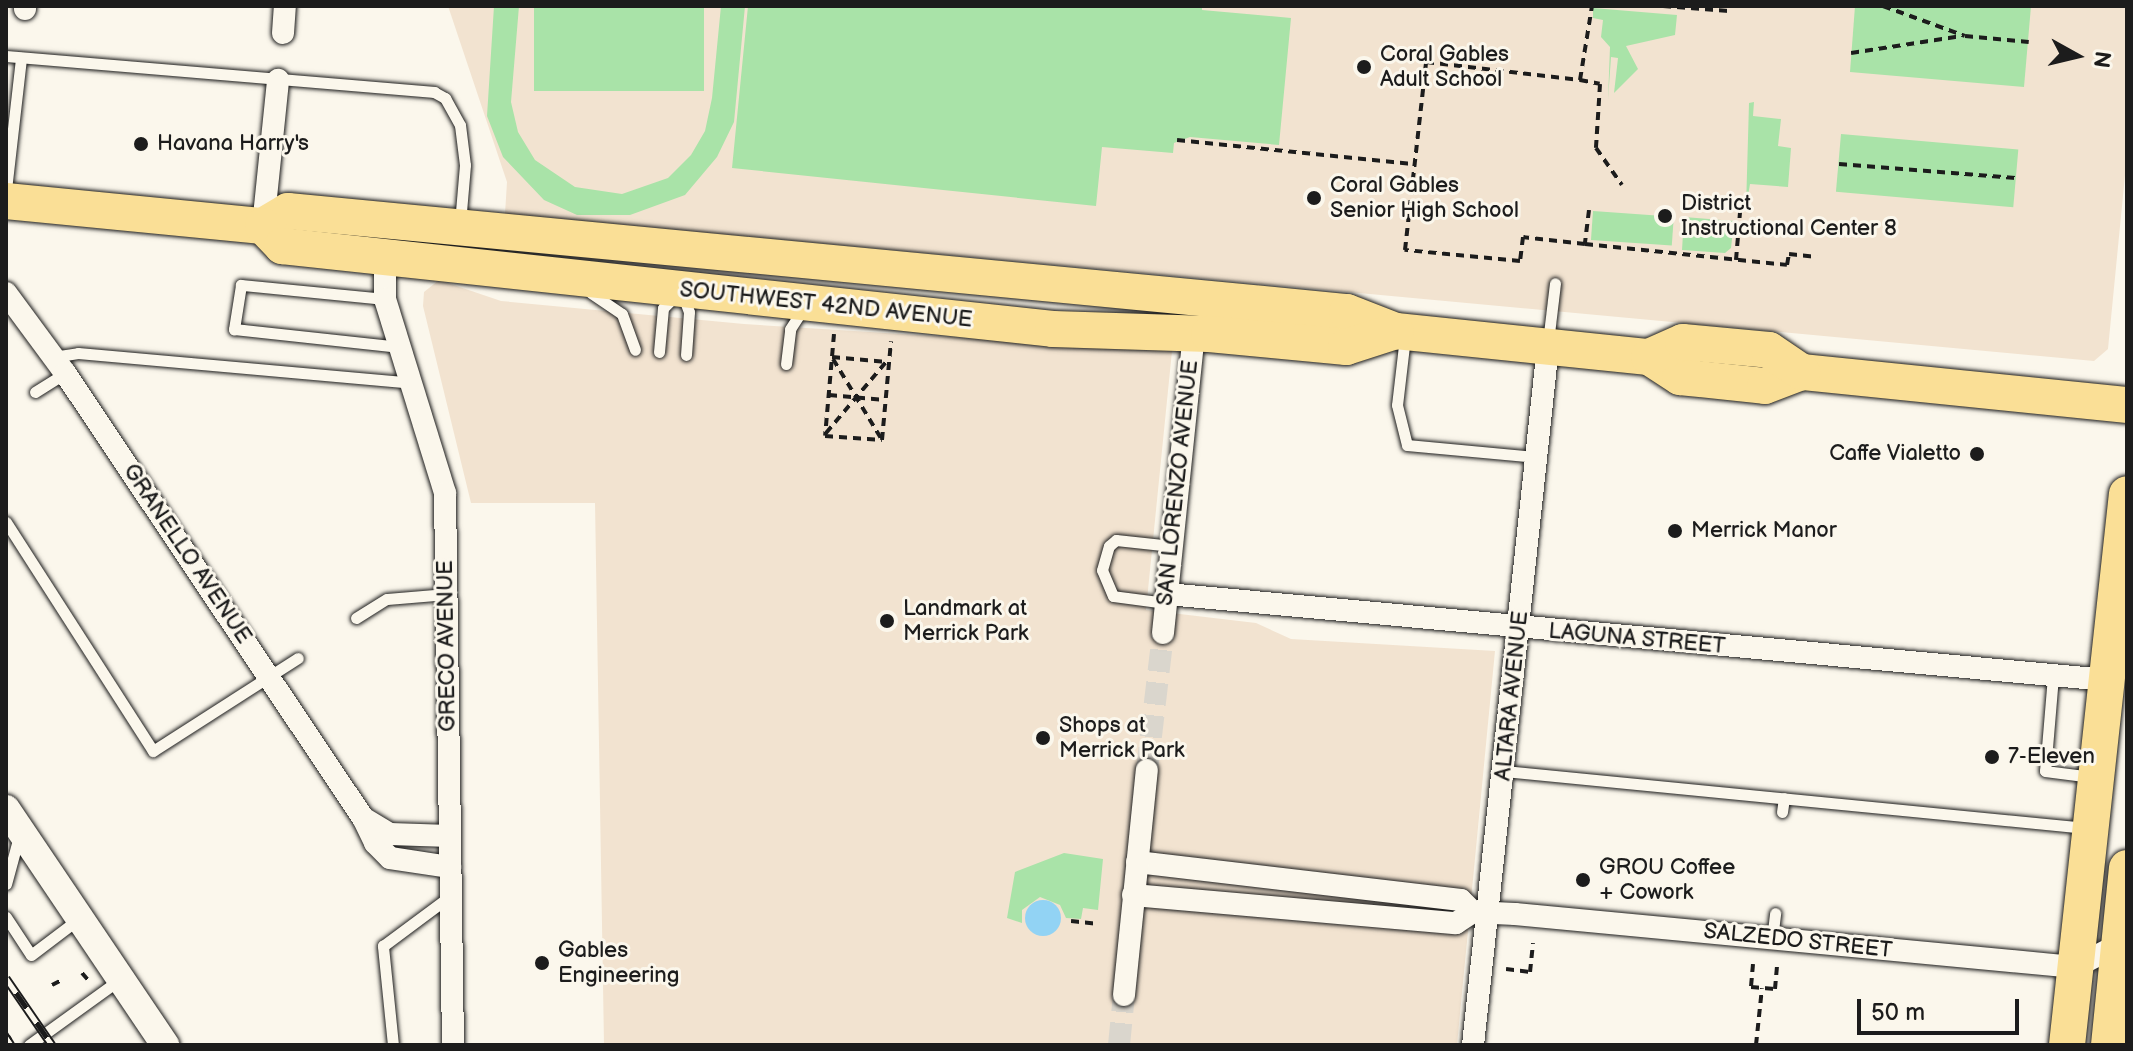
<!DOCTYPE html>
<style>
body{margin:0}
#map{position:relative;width:2133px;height:1051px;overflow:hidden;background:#fbf7ec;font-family:"Balsamiq Sans",sans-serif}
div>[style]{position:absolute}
.built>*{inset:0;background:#f2e3d0}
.green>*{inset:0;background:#a9e3a8;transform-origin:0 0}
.water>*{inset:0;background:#92d3f4}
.round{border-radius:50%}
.minor-tunnel>*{height:22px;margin-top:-11px;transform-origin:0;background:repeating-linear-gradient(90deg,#dad6cd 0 22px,transparent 0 33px)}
.path>*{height:4px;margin-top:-2px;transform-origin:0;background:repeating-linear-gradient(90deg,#1c1c1c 0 8px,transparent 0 14px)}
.roads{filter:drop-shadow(0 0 2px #1c1c1c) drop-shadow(0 0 2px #1c1c1c)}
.service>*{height:11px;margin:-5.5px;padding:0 5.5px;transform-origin:5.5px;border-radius:5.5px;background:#fbf7ec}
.minor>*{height:22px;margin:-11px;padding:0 11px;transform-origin:11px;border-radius:11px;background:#fbf7ec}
.tertiary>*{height:28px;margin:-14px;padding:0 14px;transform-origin:14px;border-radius:14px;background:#fbf7ec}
.primary>*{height:36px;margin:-18px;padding:0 18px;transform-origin:18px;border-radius:18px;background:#fadf96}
.rail>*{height:9px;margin-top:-4.5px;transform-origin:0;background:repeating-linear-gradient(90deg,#fbf7ec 0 18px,#1c1c1c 0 36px);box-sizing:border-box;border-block:2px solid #1c1c1c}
.dots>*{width:22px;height:22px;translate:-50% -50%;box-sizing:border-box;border:4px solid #fbf7ec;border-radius:50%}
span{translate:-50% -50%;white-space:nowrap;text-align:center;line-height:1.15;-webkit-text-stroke:6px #fbf7ec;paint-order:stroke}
.poi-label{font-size:22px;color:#1c1c1c}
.left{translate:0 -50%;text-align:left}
.right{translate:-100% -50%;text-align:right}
.street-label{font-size:22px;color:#1c1c1c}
.frame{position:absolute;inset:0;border:8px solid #1c1c1c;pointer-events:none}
.north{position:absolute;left:2037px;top:16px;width:80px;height:80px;-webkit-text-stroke:6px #fbf7ec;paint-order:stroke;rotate:98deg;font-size:22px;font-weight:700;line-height:32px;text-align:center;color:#1c1c1c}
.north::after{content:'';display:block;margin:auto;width:28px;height:36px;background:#1c1c1c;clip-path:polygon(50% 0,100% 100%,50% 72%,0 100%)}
.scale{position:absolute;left:1857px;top:999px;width:162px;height:36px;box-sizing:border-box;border:4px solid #1c1c1c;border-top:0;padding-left:10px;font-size:24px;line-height:28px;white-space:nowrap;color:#1c1c1c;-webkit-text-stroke:6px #fbf7ec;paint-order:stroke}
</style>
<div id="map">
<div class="built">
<div style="clip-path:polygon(448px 6px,2127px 6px,2127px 155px,2108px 349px,2094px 361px,505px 214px,507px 182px)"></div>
<div style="clip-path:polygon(439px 280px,501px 301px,744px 324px,1172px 351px,1146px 610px,1256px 623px,1291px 639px,1495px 651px,1457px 1045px,604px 1045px,595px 503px,471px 503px,423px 306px,424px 292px)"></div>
</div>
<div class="green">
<div style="clip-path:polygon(494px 6px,519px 6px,511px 102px,518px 132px,535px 160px,575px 187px,622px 194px,668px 178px,691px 155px,705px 131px,712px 98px,721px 6px,745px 6px,734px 122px,717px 157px,685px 195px,630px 215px,577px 215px,544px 200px,503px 157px,487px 116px)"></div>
<div style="left:534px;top:6px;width:170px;height:85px"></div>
<div style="clip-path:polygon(748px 6px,1202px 6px,1202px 10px,1291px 18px,1279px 145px,1190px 137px,1174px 143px,1173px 153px,1102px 147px,1096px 206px,732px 168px)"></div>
<div style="clip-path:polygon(1855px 6px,2031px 6px,2024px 87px,1850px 72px)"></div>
<div style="clip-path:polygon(1593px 8px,1677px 15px,1675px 35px,1626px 46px,1638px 69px,1614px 93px,1618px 58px,1611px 57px,1608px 100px,1610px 47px,1601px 37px,1603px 20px,1593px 18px)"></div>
<div style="clip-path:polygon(1754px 102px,1753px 116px,1781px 119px,1778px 146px,1791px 148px,1788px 187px,1750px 184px,1746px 208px,1749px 103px)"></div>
<div style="left:1841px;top:134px;width:178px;height:58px;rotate:5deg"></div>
<div style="left:1593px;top:211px;width:81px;height:29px;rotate:4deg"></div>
<div style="clip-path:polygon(1684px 217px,1734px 221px,1731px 248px,1725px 253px,1682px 250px)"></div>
<div style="clip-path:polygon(1064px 853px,1103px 859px,1098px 910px,1083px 908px,1081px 919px,1066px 918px,1060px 905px,1040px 897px,1022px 910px,1022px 923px,1007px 918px,1015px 872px)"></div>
</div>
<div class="water">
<div class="round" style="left:1025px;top:900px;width:36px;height:36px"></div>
</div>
<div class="minor-tunnel">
<div style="left:1147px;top:770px;width:138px;rotate:-83.3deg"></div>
<div style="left:1119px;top:1045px;width:50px;rotate:-84.3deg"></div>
</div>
<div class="path">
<div style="left:1663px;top:6px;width:66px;rotate:4.3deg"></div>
<div style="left:1883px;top:6px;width:87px;rotate:20.1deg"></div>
<div style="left:1965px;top:36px;width:64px;rotate:5.4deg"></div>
<div style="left:1851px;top:53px;width:112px;rotate:-8.7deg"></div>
<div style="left:1580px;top:80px;width:20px;rotate:11deg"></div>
<div style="left:1600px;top:84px;width:64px;rotate:93.6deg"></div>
<div style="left:1596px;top:148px;width:45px;rotate:54.9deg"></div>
<div style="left:1177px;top:140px;width:239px;rotate:5.8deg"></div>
<div style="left:1839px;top:164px;width:177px;rotate:4.5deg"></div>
<div style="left:1589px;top:210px;width:34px;rotate:97deg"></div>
<div style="left:1585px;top:244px;width:62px;rotate:-173.6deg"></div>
<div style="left:1523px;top:237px;width:24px;rotate:97deg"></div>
<div style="left:1520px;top:261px;width:116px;rotate:-174.5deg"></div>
<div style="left:1405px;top:250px;width:189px;rotate:-83.6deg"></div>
<div style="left:1426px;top:62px;width:155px;rotate:6.7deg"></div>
<div style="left:1580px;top:80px;width:75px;rotate:-80.8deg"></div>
<div style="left:1585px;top:244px;width:203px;rotate:5.9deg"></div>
<div style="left:1787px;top:265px;width:11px;rotate:-80deg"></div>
<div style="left:1789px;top:254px;width:28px;rotate:6deg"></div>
<div style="left:1736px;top:260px;width:48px;rotate:-85.2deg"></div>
<div style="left:834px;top:334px;width:102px;rotate:95deg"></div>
<div style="left:825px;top:436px;width:57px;rotate:4deg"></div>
<div style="left:882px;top:440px;width:99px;rotate:-84.8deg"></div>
<div style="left:832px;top:357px;width:55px;rotate:5.2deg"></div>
<div style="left:833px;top:359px;width:95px;rotate:58.8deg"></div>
<div style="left:829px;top:395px;width:56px;rotate:5.1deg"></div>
<div style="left:826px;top:433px;width:93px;rotate:-49.8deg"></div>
<div style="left:1071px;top:921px;width:28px;rotate:6deg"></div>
<div style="left:1753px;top:964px;width:23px;rotate:95deg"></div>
<div style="left:1751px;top:987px;width:24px;rotate:5deg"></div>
<div style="left:1775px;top:989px;width:23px;rotate:-85deg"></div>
<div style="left:1506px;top:969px;width:24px;rotate:7deg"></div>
<div style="left:1530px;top:972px;width:29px;rotate:-84deg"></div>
<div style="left:82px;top:973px;width:11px;rotate:49deg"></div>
<div style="left:52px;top:985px;width:11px;rotate:-27deg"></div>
<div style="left:6px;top:1033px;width:13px;rotate:58deg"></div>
<div style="left:1756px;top:1045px;width:57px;rotate:-84deg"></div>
</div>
<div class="roads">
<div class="service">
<div style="left:6px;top:56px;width:430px;rotate:4.8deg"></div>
<div style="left:434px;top:92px;width:13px;rotate:29deg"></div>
<div style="left:445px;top:98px;width:31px;rotate:61deg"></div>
<div style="left:460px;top:125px;width:40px;rotate:82.9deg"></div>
<div style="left:465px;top:165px;width:58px;rotate:94.9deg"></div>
<div style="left:6px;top:190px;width:133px;rotate:-83.5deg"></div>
<div style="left:591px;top:293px;width:37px;rotate:34deg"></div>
<div style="left:622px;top:314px;width:38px;rotate:70deg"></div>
<div style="left:385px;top:299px;width:145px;rotate:-174.4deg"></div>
<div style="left:241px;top:285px;width:45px;rotate:99deg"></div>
<div style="left:234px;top:329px;width:167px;rotate:6.2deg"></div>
<div style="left:1405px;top:337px;width:68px;rotate:96.7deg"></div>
<div style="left:1397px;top:405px;width:41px;rotate:76deg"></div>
<div style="left:1407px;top:445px;width:131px;rotate:5.3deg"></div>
<div style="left:1548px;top:342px;width:59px;rotate:-83.2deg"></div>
<div style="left:659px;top:352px;width:44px;rotate:-84.8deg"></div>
<div style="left:663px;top:308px;width:25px;rotate:-45deg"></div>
<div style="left:681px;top:290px;width:23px;rotate:70deg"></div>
<div style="left:689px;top:312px;width:43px;rotate:94deg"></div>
<div style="left:53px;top:357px;width:25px;rotate:-9deg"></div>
<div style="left:78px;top:353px;width:335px;rotate:5.1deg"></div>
<div style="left:786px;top:364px;width:35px;rotate:-83deg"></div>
<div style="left:790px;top:329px;width:24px;rotate:-57deg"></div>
<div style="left:35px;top:392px;width:36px;rotate:-32deg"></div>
<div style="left:6px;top:522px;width:272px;rotate:57.3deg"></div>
<div style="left:153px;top:751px;width:172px;rotate:-32.7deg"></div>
<div style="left:1166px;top:603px;width:53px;rotate:-172.5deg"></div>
<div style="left:1113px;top:596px;width:28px;rotate:-113deg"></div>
<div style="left:1102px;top:570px;width:25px;rotate:-74deg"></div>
<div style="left:1109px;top:546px;width:9px;rotate:-41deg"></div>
<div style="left:1116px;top:540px;width:56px;rotate:6.1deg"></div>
<div style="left:356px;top:618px;width:36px;rotate:-32deg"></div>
<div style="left:387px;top:599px;width:60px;rotate:-4.8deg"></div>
<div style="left:2053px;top:676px;width:95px;rotate:94.8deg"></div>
<div style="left:2045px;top:771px;width:47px;rotate:7.3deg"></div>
<div style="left:1504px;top:771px;width:585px;rotate:5.59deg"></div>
<div style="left:1782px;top:812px;width:14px;rotate:-82deg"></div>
<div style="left:6px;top:884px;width:50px;rotate:-74.8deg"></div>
<div style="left:6px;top:917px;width:45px;rotate:56.7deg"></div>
<div style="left:31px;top:955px;width:61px;rotate:-37.1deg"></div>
<div style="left:1772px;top:939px;width:26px;rotate:-83deg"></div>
<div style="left:29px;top:1045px;width:111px;rotate:-35.8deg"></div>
<div style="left:393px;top:1045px;width:100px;rotate:-95.8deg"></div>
<div style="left:383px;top:946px;width:84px;rotate:-36.7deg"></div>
</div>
<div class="minor">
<div style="left:25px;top:9px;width:3px;rotate:-90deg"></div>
<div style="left:283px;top:33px;width:27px;rotate:-86deg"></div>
<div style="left:263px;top:226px;width:147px;rotate:-84.1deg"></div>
<div style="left:385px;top:256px;width:43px;rotate:90deg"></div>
<div style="left:385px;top:299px;width:203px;rotate:72.8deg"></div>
<div style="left:445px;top:493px;width:552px;rotate:89.17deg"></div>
<div style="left:6px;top:293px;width:99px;rotate:53.6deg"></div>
<div style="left:65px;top:373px;width:536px;rotate:56.19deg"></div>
<div style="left:363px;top:818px;width:28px;rotate:64deg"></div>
<div style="left:375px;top:843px;width:21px;rotate:45deg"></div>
<div style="left:390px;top:858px;width:61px;rotate:8.5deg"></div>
<div style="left:1167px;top:594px;width:944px;rotate:5.23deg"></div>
<div style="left:1163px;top:633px;width:302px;rotate:-84.1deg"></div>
<div style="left:363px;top:818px;width:31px;rotate:31deg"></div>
<div style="left:390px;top:834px;width:60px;rotate:1.9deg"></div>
<div style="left:1137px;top:862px;width:326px;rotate:6.7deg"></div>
<div style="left:1461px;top:900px;width:17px;rotate:45deg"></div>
<div style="left:1133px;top:895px;width:324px;rotate:5deg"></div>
<div style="left:1456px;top:923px;width:20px;rotate:-33deg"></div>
<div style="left:1473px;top:912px;width:42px;rotate:2.7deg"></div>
<div style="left:1515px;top:914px;width:563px;rotate:5.41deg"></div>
<div style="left:2075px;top:967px;width:48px;rotate:-27.1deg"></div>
<div style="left:1124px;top:995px;width:226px;rotate:-84.2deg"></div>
<div style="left:1473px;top:1045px;width:702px;rotate:-83.87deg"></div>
</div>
<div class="tertiary">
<div style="left:6px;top:809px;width:285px;rotate:56deg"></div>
</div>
<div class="primary">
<div style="left:6px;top:201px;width:258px;rotate:5.6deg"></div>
<div style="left:263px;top:226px;width:29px;rotate:-31deg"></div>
<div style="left:288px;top:211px;width:1064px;rotate:5.45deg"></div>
<div style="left:1347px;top:312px;width:53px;rotate:21.2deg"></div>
<div style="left:1396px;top:331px;width:254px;rotate:5.9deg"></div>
<div style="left:1649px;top:357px;width:37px;rotate:33deg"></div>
<div style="left:1680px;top:377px;width:85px;rotate:6deg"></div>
<div style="left:1765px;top:386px;width:40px;rotate:-21deg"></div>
<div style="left:1802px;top:372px;width:327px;rotate:5.8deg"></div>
<div style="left:263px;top:226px;width:28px;rotate:46deg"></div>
<div style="left:282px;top:246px;width:775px;rotate:6.14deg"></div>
<div style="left:1053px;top:329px;width:156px;rotate:1.8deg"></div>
<div style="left:1209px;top:334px;width:138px;rotate:5.4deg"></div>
<div style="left:1346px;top:347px;width:52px;rotate:-17.7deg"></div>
<div style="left:1649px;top:357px;width:37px;rotate:-24deg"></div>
<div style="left:1683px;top:342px;width:86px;rotate:5.3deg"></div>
<div style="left:1769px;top:350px;width:40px;rotate:34deg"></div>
<div style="left:2067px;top:1045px;width:554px;rotate:-83.79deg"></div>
<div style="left:2109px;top:1045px;width:178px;rotate:-84.2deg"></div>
</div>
</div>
<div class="rail">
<div style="left:6px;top:978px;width:81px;rotate:55.5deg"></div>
<div style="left:6px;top:1037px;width:9px;rotate:58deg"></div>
</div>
<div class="dots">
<div style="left:1364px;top:67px;background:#1c1c1c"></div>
<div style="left:141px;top:144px;background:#1c1c1c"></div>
<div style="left:1314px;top:198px;background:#1c1c1c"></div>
<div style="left:1665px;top:216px;background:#1c1c1c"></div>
<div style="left:1977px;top:454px;background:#1c1c1c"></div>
<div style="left:1675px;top:531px;background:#1c1c1c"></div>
<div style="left:887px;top:621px;background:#1c1c1c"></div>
<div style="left:1043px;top:738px;background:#1c1c1c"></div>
<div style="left:1992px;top:757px;background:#1c1c1c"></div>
<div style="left:1583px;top:880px;background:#1c1c1c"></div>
<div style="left:542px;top:963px;background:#1c1c1c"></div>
</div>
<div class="poi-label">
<span class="left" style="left:1380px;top:67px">Coral Gables<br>Adult School</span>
<span class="left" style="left:157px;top:144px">Havana Harry's</span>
<span class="left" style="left:1330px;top:198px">Coral Gables<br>Senior High School</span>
<span class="left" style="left:1681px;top:216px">District<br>Instructional Center 8</span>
<span class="right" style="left:1961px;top:454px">Caffe Vialetto</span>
<span class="left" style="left:1691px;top:531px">Merrick Manor</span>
<span class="left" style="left:903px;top:621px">Landmark at<br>Merrick Park</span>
<span class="left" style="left:1059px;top:738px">Shops at<br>Merrick Park</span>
<span class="left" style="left:2008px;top:757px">7-Eleven</span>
<span class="left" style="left:1599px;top:880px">GROU Coffee<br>+ Cowork</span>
<span class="left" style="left:558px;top:963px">Gables<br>Engineering</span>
</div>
<div class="street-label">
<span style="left:826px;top:305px;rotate:6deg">SOUTHWEST 42ND AVENUE</span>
<span style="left:1178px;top:483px;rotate:-84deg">SAN LORENZO AVENUE</span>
<span style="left:187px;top:554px;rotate:56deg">GRANELLO AVENUE</span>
<span style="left:1637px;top:639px;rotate:5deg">LAGUNA STREET</span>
<span style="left:447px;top:646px;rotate:-91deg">GRECO AVENUE</span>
<span style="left:1512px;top:696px;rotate:-84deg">ALTARA AVENUE</span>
<span style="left:1798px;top:941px;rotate:6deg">SALZEDO STREET</span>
</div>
<div class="frame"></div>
<div class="north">N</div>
<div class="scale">50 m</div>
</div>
